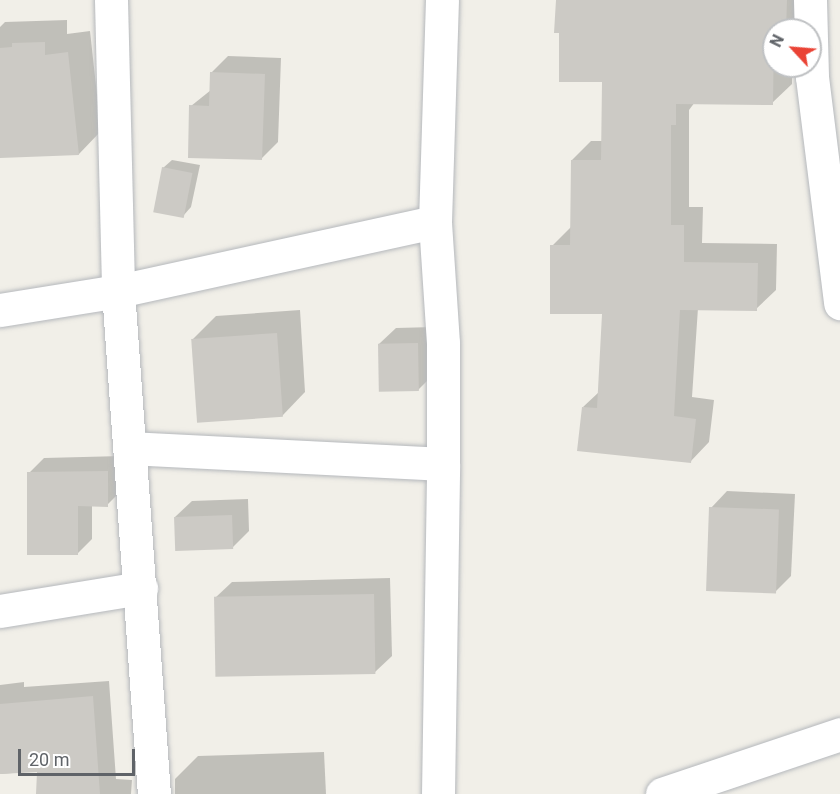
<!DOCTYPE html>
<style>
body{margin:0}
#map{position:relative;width:840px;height:794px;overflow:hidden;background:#f1efe8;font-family:Roboto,sans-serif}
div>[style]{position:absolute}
.shadow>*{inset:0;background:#0003}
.building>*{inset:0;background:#cccac5;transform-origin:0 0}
.roads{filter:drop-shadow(0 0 2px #b5b8bc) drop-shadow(0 0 2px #b5b8bc)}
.minor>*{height:33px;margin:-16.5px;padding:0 16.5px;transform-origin:16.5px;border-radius:16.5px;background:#fff}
span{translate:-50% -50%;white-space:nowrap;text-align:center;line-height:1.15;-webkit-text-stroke:5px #fff;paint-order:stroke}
.north{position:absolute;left:762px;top:18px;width:60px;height:60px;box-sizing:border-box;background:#fff;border:2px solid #bfc1c3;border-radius:50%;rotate:296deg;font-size:16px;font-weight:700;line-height:24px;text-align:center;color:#5f6368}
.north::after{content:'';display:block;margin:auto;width:21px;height:27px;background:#ea4335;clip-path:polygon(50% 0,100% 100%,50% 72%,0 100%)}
.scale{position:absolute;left:18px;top:749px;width:117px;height:27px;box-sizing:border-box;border:3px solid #5f6368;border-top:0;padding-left:8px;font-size:18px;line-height:21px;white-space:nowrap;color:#5f6368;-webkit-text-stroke:4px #fff;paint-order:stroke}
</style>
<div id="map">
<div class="shadow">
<div style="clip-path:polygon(558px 0,805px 0,804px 13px,792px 30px,774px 30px,774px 66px,792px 66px,792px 84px,772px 103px,695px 102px,689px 110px,689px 207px,703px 207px,702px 243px,777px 244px,776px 290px,756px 309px,698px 308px,692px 397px,714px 400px,709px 442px,690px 462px,583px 407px,599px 392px,604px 312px,552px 246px,572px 226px,572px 160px,591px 141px,603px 141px,603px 81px,561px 32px)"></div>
<div style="clip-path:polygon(67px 20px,67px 34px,90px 31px,101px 131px,79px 154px,0 157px,0 27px,5px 22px)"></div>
<div style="clip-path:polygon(228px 56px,281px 58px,278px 142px,262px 158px,191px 106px,211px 90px,211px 73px)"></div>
<div style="clip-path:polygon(172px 160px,200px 165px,191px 207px,183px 216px,163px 168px)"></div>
<div style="clip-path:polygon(300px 310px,305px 392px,282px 416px,193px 339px,216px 316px)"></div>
<div style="clip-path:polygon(434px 327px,435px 373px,418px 390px,379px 344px,396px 328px)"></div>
<div style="clip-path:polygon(122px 456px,122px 490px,107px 505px,92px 505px,92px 539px,77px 554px,29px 473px,44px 458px)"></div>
<div style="clip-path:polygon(727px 491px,795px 494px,791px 576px,774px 593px,711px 508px)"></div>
<div style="clip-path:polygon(248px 499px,249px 531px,232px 548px,175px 517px,192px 501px)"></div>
<div style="clip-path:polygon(390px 578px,392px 656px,375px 672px,215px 598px,232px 582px)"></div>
<div style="clip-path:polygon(109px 681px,116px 779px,132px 780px,131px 794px,38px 794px,38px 771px,0 774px,0 685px,24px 682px,24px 687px)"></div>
<div style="clip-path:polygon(324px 752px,326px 794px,175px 794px,175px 779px,198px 756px)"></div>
</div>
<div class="building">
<div style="clip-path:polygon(556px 0,787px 0,786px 30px,774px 30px,773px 105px,676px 104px,676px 125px,671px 125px,671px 225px,684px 225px,684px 262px,758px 263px,757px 311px,680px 310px,674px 416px,696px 419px,691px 463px,577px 451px,582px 407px,597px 408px,602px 314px,550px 314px,550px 245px,570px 245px,571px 160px,601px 160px,602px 82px,559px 82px,559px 33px,554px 33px)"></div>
<div style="clip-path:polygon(45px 42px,45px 55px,68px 52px,79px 155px,0 158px,0 48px,12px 47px,12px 43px)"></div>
<div style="clip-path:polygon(210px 72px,265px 74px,262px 160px,188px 158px,189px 105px,209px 106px)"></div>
<div style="left:162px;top:167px;width:31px;height:46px;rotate:11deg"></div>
<div style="left:277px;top:333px;width:84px;height:86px;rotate:86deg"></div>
<div style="left:418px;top:343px;width:48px;height:40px;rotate:89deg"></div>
<div style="clip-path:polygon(108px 471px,108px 507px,78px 506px,78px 555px,27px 555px,27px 472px)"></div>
<div style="left:709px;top:507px;width:70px;height:84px;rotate:2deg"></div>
<div style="left:232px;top:515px;width:34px;height:58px;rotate:88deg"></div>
<div style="left:374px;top:594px;width:80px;height:160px;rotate:89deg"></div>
<div style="clip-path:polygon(93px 696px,100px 794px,36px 794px,37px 772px,0 774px,0 704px)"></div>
</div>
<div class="roads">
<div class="minor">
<div style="left:111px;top:0;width:291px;rotate:88.6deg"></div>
<div style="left:118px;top:291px;width:504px;rotate:85.91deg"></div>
<div style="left:810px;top:0;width:77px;rotate:88.5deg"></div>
<div style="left:812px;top:77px;width:228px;rotate:82.9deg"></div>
<div style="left:0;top:310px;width:120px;rotate:-9.1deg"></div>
<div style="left:118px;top:291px;width:324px;rotate:-12.3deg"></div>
<div style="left:130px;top:448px;width:313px;rotate:2.9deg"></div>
<div style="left:0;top:611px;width:143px;rotate:-9.3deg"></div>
<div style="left:438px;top:794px;width:330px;rotate:-89.1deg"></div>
<div style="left:443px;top:464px;width:121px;rotate:-90deg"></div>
<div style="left:443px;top:343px;width:121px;rotate:-93.8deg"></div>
<div style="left:435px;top:222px;width:222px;rotate:-88.2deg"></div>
<div style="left:662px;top:794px;width:188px;rotate:-18.6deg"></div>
</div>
</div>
<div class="north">N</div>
<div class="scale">20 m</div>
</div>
